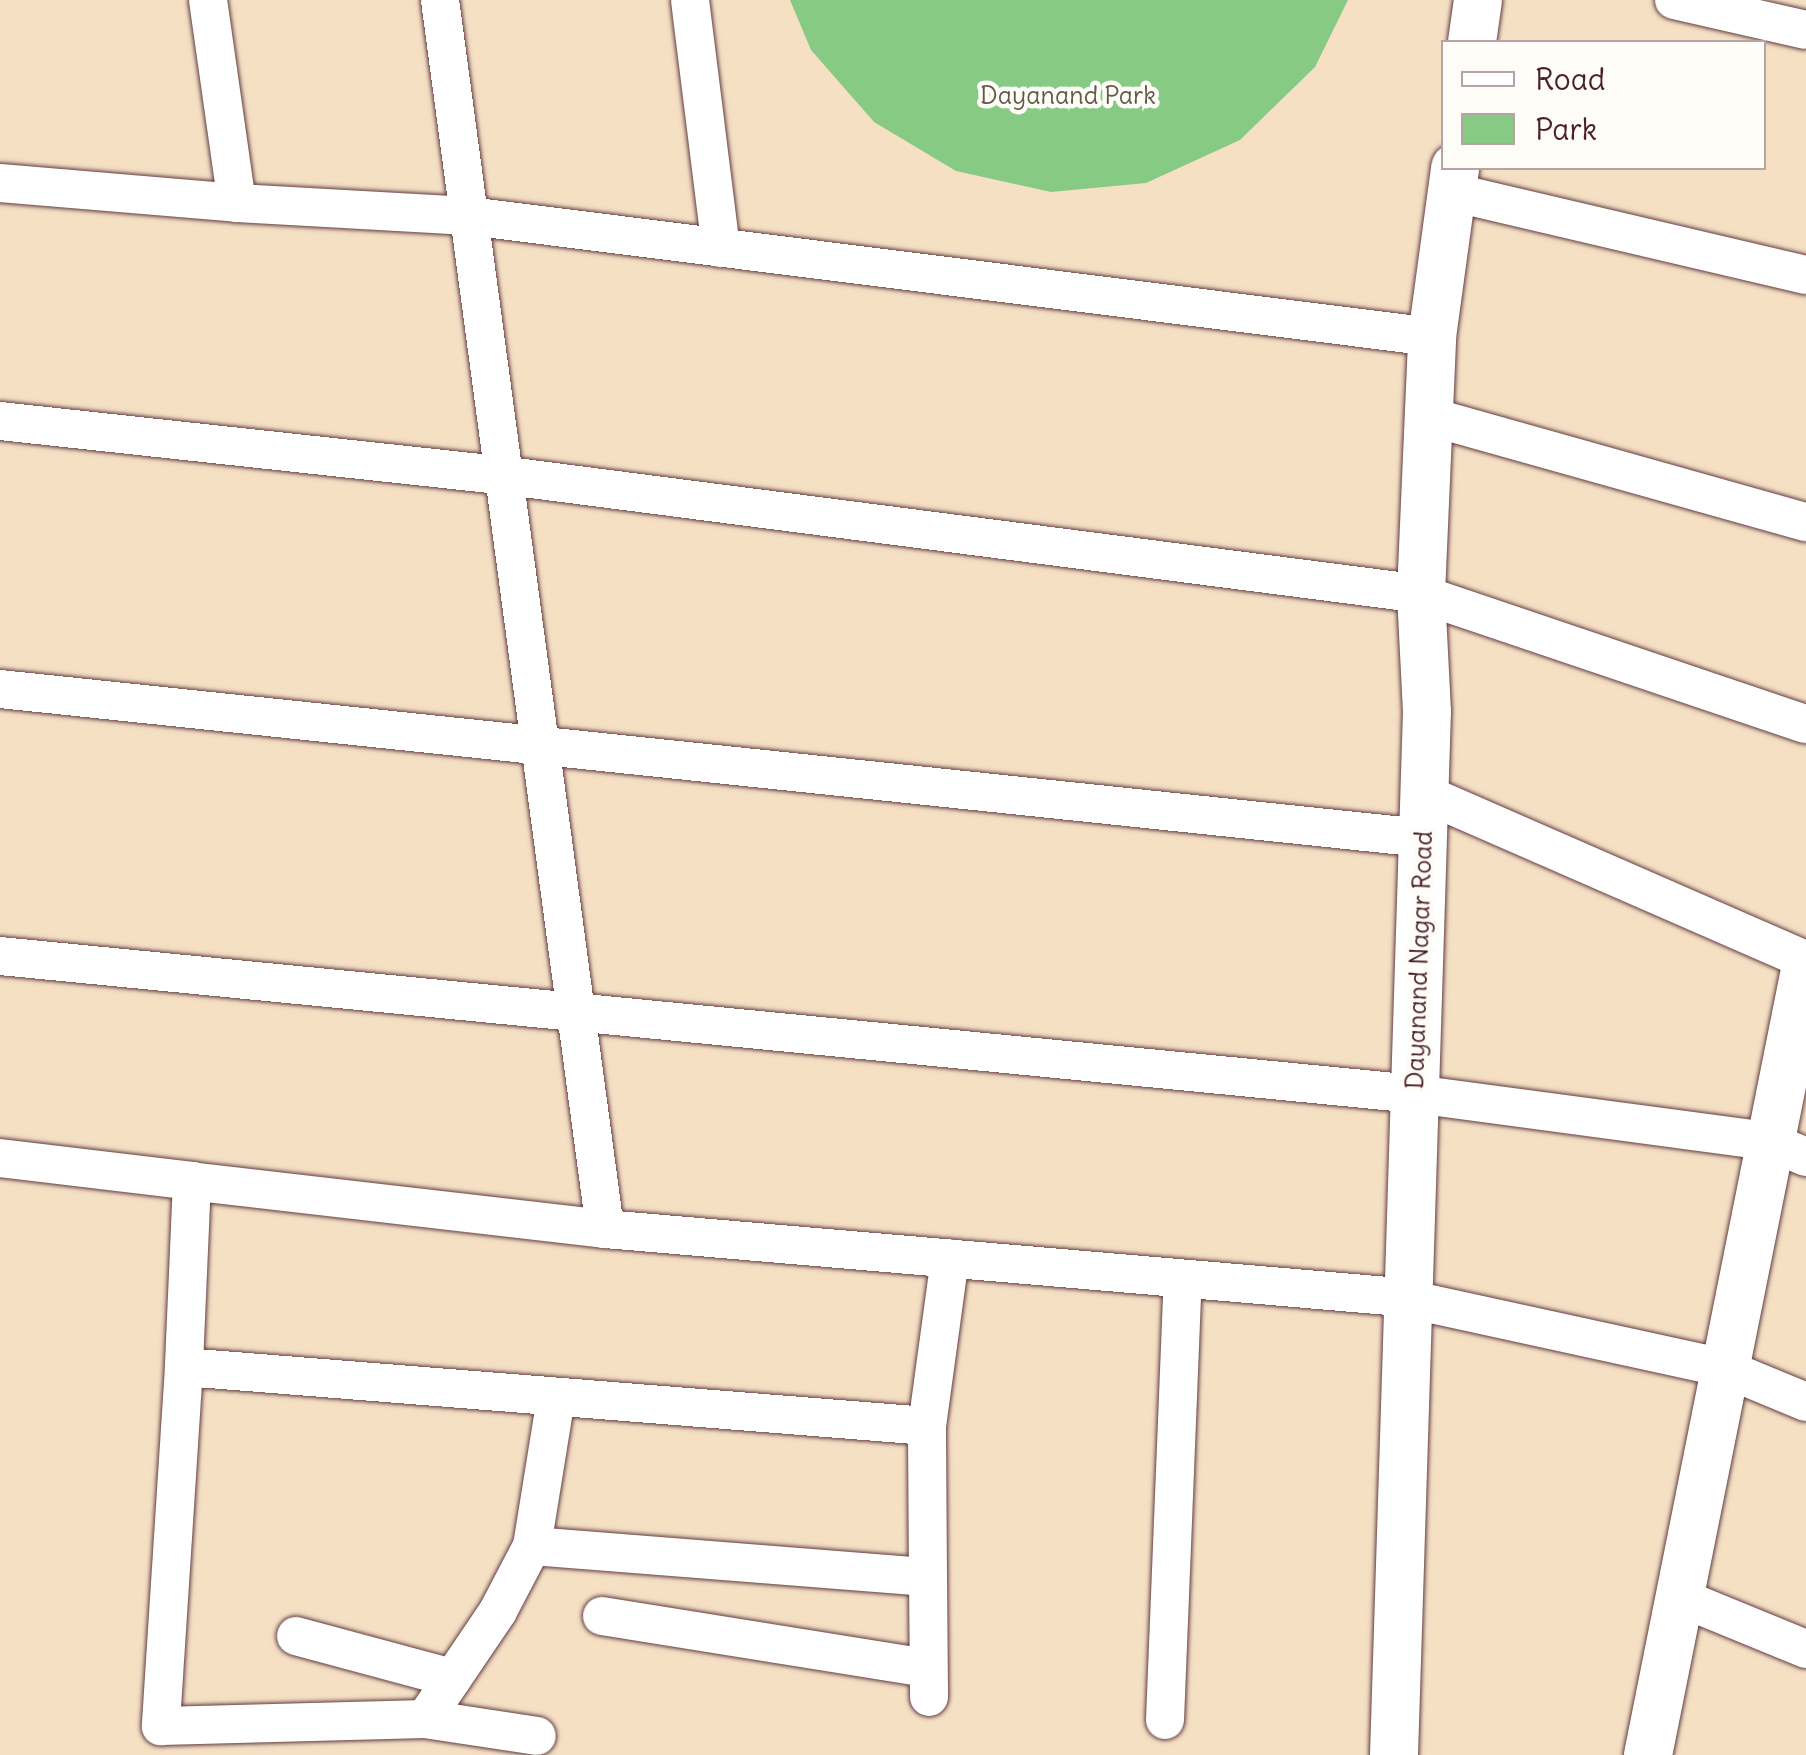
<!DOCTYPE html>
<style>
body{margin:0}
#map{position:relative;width:1806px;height:1755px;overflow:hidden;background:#f5e0c4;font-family:Delius,sans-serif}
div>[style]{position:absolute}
.green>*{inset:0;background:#86ca84}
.roads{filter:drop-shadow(0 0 2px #643c42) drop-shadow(0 0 2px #643c42)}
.minor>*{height:38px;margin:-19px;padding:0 19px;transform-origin:19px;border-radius:19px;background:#fff}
.tertiary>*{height:48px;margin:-24px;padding:0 24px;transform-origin:24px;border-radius:24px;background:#fff}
span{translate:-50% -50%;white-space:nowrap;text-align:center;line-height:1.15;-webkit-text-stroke:9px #fdfcf7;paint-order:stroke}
.park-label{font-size:25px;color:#5f5b4a}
.street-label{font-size:25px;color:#4a1f2b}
.legend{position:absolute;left:1441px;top:40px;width:325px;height:130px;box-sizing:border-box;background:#fdfcf7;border:2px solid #b5a4a5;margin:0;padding:12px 18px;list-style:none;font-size:30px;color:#4a1f2b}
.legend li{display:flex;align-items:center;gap:20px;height:50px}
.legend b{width:50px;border:2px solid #b5a4a5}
</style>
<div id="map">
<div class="green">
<div style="clip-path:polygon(790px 0,1348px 0,1315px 67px,1240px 140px,1146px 183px,1051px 192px,956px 171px,874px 122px,811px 50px)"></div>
</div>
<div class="roads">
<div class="minor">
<div style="left:208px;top:0;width:205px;rotate:81.9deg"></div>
<div style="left:237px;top:203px;width:232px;rotate:3.2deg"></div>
<div style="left:469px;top:216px;width:971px;rotate:7.16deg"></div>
<div style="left:440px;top:0;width:1240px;rotate:82.35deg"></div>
<div style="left:605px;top:1229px;width:797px;rotate:4.89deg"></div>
<div style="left:1399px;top:1297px;width:333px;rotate:12.3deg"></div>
<div style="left:1724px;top:1368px;width:89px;rotate:22.5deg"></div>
<div style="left:690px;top:0;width:250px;rotate:82.9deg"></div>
<div style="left:1674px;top:0;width:135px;rotate:12.8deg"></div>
<div style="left:0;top:183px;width:238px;rotate:4.8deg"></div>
<div style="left:1452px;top:192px;width:364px;rotate:13.2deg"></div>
<div style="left:1428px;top:416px;width:393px;rotate:15.7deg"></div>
<div style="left:0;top:421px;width:511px;rotate:6.18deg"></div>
<div style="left:508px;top:476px;width:921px;rotate:7.36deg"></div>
<div style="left:1421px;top:594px;width:406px;rotate:18.7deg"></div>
<div style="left:0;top:689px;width:1431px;rotate:5.98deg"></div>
<div style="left:1423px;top:793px;width:418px;rotate:23.6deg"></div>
<div style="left:0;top:956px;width:1422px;rotate:5.57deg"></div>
<div style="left:1415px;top:1094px;width:356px;rotate:7.6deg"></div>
<div style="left:1768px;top:1141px;width:41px;rotate:22.8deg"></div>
<div style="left:0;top:1158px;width:193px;rotate:6.8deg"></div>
<div style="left:605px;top:1229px;width:416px;rotate:-173.4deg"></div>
<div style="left:192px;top:1181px;width:186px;rotate:92.5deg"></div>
<div style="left:184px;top:1367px;width:745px;rotate:4.54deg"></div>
<div style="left:927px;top:1426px;width:169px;rotate:-82.2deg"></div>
<div style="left:184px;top:1367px;width:360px;rotate:93.7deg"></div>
<div style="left:161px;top:1726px;width:264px;rotate:-1.5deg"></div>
<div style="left:425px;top:1719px;width:130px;rotate:-55.9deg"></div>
<div style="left:498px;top:1611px;width:73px;rotate:-62.4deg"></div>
<div style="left:532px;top:1546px;width:151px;rotate:-80.8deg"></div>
<div style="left:532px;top:1546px;width:397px;rotate:4.5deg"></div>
<div style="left:928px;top:1577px;width:151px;rotate:-90.4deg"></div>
<div style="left:928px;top:1577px;width:120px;rotate:89.5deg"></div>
<div style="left:1679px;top:1597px;width:137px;rotate:22.3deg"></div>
<div style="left:602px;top:1616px;width:330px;rotate:9.1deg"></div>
<div style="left:296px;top:1636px;width:162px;rotate:15.1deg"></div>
<div style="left:425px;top:1719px;width:113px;rotate:8.6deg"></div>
<div style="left:1165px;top:1720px;width:440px;rotate:-87.7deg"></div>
</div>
<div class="tertiary">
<div style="left:1472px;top:42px;width:42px;rotate:-81.9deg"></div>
<div style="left:1394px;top:1755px;width:1044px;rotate:-88.19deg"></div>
<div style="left:1427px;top:712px;width:118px;rotate:-92.9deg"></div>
<div style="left:1421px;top:594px;width:257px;rotate:-87.5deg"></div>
<div style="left:1432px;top:337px;width:171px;rotate:-82.2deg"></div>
<div style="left:1648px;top:1755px;width:806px;rotate:-78.69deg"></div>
</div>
</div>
<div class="park-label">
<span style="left:1068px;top:95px">Dayanand Park</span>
</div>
<div class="street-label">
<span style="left:1419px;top:960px;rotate:-88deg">Dayanand Nagar Road</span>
</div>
<ul class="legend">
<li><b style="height:12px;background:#fff"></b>Road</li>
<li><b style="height:28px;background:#86ca84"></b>Park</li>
</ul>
</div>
